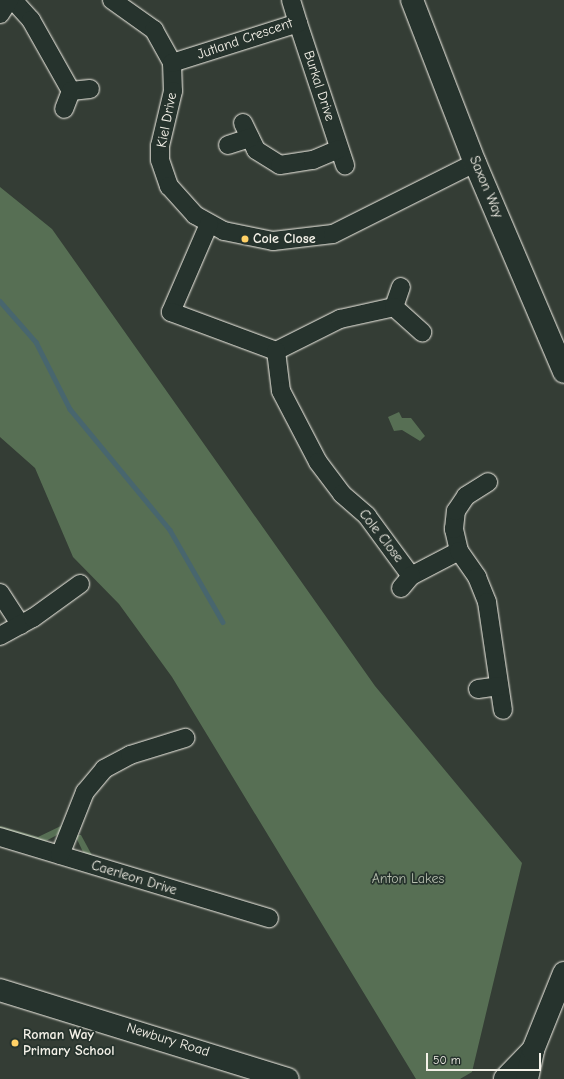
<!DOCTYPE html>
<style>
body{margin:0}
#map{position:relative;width:564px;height:1079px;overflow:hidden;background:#343d35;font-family:"Comic Neue",sans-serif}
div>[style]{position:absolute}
.green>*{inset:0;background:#576f54}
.stream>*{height:4.5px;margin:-2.25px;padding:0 2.25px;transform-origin:2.25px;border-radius:2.25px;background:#48666e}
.roads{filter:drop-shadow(0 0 1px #f4f1e8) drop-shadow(0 0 1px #f4f1e8)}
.minor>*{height:18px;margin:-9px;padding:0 9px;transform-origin:9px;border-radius:9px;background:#26332d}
.tertiary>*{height:22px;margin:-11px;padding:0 11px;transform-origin:11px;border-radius:11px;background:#26332d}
.primary>*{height:22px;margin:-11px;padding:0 11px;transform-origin:11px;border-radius:11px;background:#26332d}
.dots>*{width:11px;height:11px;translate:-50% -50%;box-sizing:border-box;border:2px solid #26332d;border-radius:50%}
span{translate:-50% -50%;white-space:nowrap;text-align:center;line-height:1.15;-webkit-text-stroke:3.5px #26332d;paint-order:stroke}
.street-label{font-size:14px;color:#f4f1e8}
.poi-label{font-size:14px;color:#f4f1e8;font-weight:700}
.left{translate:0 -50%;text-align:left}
.park-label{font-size:14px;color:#b5bdad}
.scale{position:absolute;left:426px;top:1053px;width:115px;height:18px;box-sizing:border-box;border:2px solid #f4f1e8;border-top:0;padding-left:5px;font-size:12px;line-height:14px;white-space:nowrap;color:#f4f1e8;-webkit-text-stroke:3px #26332d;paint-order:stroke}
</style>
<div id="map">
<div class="green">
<div style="clip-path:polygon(0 187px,52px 229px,375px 686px,522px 863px,472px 1072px,460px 1079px,416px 1079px,172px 677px,119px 604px,73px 557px,35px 468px,0 437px)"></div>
<div style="clip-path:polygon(399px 412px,402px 418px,411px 418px,425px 436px,420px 441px,402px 430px,394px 431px,388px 417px)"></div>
<div style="clip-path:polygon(65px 824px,57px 835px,44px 842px,0 831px,0 826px,38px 837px)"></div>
<div style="clip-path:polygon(75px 835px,81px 835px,94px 859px,83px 852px)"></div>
</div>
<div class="stream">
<div style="left:0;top:301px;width:55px;rotate:48.7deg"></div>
<div style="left:36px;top:342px;width:75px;rotate:63.1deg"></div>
<div style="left:70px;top:409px;width:157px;rotate:50.4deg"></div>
<div style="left:170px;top:530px;width:106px;rotate:60.1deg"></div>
</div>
<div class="roads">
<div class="minor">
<div style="left:13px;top:0;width:27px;rotate:48deg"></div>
<div style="left:31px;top:20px;width:81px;rotate:60.6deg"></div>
<div style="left:71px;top:91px;width:19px;rotate:111deg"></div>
<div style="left:112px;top:0;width:52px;rotate:35.5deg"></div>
<div style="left:154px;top:30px;width:38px;rotate:61deg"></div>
<div style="left:172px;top:63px;width:28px;rotate:88deg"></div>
<div style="left:173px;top:91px;width:57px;rotate:103.3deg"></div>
<div style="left:160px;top:146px;width:14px;rotate:90deg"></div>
<div style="left:160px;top:160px;width:28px;rotate:71deg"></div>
<div style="left:169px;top:186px;width:39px;rotate:48deg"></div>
<div style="left:195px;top:215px;width:33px;rotate:29deg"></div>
<div style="left:224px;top:231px;width:50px;rotate:11.5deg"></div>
<div style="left:273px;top:241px;width:60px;rotate:-6.7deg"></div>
<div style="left:333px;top:234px;width:159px;rotate:-26.6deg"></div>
<div style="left:0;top:14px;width:17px;rotate:-57deg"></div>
<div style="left:298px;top:23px;width:150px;rotate:71.7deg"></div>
<div style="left:172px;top:63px;width:132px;rotate:-17.6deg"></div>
<div style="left:298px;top:23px;width:24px;rotate:-107deg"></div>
<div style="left:71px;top:91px;width:19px;rotate:-6deg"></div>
<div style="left:243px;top:123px;width:30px;rotate:64deg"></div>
<div style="left:256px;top:150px;width:28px;rotate:32deg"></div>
<div style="left:280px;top:165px;width:33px;rotate:-9deg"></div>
<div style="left:313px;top:160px;width:28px;rotate:-23deg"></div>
<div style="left:228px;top:145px;width:23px;rotate:-18deg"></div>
<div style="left:209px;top:224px;width:96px;rotate:113.4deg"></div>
<div style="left:171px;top:312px;width:112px;rotate:20.4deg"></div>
<div style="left:276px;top:351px;width:72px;rotate:-26.6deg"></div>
<div style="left:340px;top:319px;width:55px;rotate:-12.5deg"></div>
<div style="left:394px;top:307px;width:21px;rotate:-71deg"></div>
<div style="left:394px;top:307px;width:38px;rotate:42deg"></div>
<div style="left:276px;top:351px;width:40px;rotate:82.9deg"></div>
<div style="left:281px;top:391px;width:80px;rotate:62.5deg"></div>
<div style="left:318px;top:462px;width:40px;rotate:53deg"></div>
<div style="left:342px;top:494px;width:33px;rotate:41deg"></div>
<div style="left:367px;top:516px;width:74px;rotate:53.7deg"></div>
<div style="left:411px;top:576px;width:54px;rotate:-27.5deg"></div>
<div style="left:459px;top:551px;width:23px;rotate:-103deg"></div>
<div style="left:454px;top:529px;width:18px;rotate:-84deg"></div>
<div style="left:456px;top:511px;width:18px;rotate:-56deg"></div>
<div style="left:466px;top:496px;width:26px;rotate:-32deg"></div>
<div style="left:459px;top:551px;width:32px;rotate:55deg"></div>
<div style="left:477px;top:577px;width:27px;rotate:68deg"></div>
<div style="left:487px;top:602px;width:109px;rotate:81.6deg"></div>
<div style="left:401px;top:588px;width:16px;rotate:-50deg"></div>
<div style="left:0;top:593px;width:38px;rotate:57deg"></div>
<div style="left:0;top:636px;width:38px;rotate:-29deg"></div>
<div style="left:33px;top:618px;width:58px;rotate:-35.9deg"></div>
<div style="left:478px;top:689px;width:21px;rotate:-8deg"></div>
<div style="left:0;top:837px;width:281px;rotate:16.8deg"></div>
<div style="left:60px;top:855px;width:68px;rotate:-68.4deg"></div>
<div style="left:85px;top:792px;width:30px;rotate:-50deg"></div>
<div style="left:104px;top:769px;width:30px;rotate:-28deg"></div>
<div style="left:130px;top:755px;width:58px;rotate:-17.2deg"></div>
</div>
<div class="tertiary">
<div style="left:412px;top:0;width:175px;rotate:68.9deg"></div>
<div style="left:475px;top:163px;width:227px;rotate:66.9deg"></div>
<div style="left:505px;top:1079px;width:40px;rotate:-46deg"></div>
<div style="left:527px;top:1079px;width:30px;rotate:-78deg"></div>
<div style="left:533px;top:1050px;width:83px;rotate:-68.1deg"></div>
</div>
<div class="primary">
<div style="left:0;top:990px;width:301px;rotate:17.2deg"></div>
</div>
</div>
<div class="dots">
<div style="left:245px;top:239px;background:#ffd166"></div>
<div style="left:15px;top:1043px;background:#ffd166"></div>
</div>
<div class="street-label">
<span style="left:245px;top:39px;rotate:-19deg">Jutland Crescent</span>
<span style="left:319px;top:86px;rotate:72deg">Burkal Drive</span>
<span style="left:167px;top:120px;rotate:-79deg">Kiel Drive</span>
<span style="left:486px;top:187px;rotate:67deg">Saxon Way</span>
<span style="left:381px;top:536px;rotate:52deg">Cole Close</span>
<span style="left:134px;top:878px;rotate:17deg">Caerleon Drive</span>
<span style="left:168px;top:1040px;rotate:17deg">Newbury Road</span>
</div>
<div class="poi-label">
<span class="left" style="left:253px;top:239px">Cole Close</span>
<span class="left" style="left:23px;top:1043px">Roman Way<br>Primary School</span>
</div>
<div class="park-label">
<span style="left:408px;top:879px">Anton Lakes</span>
</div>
<div class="scale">50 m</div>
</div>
